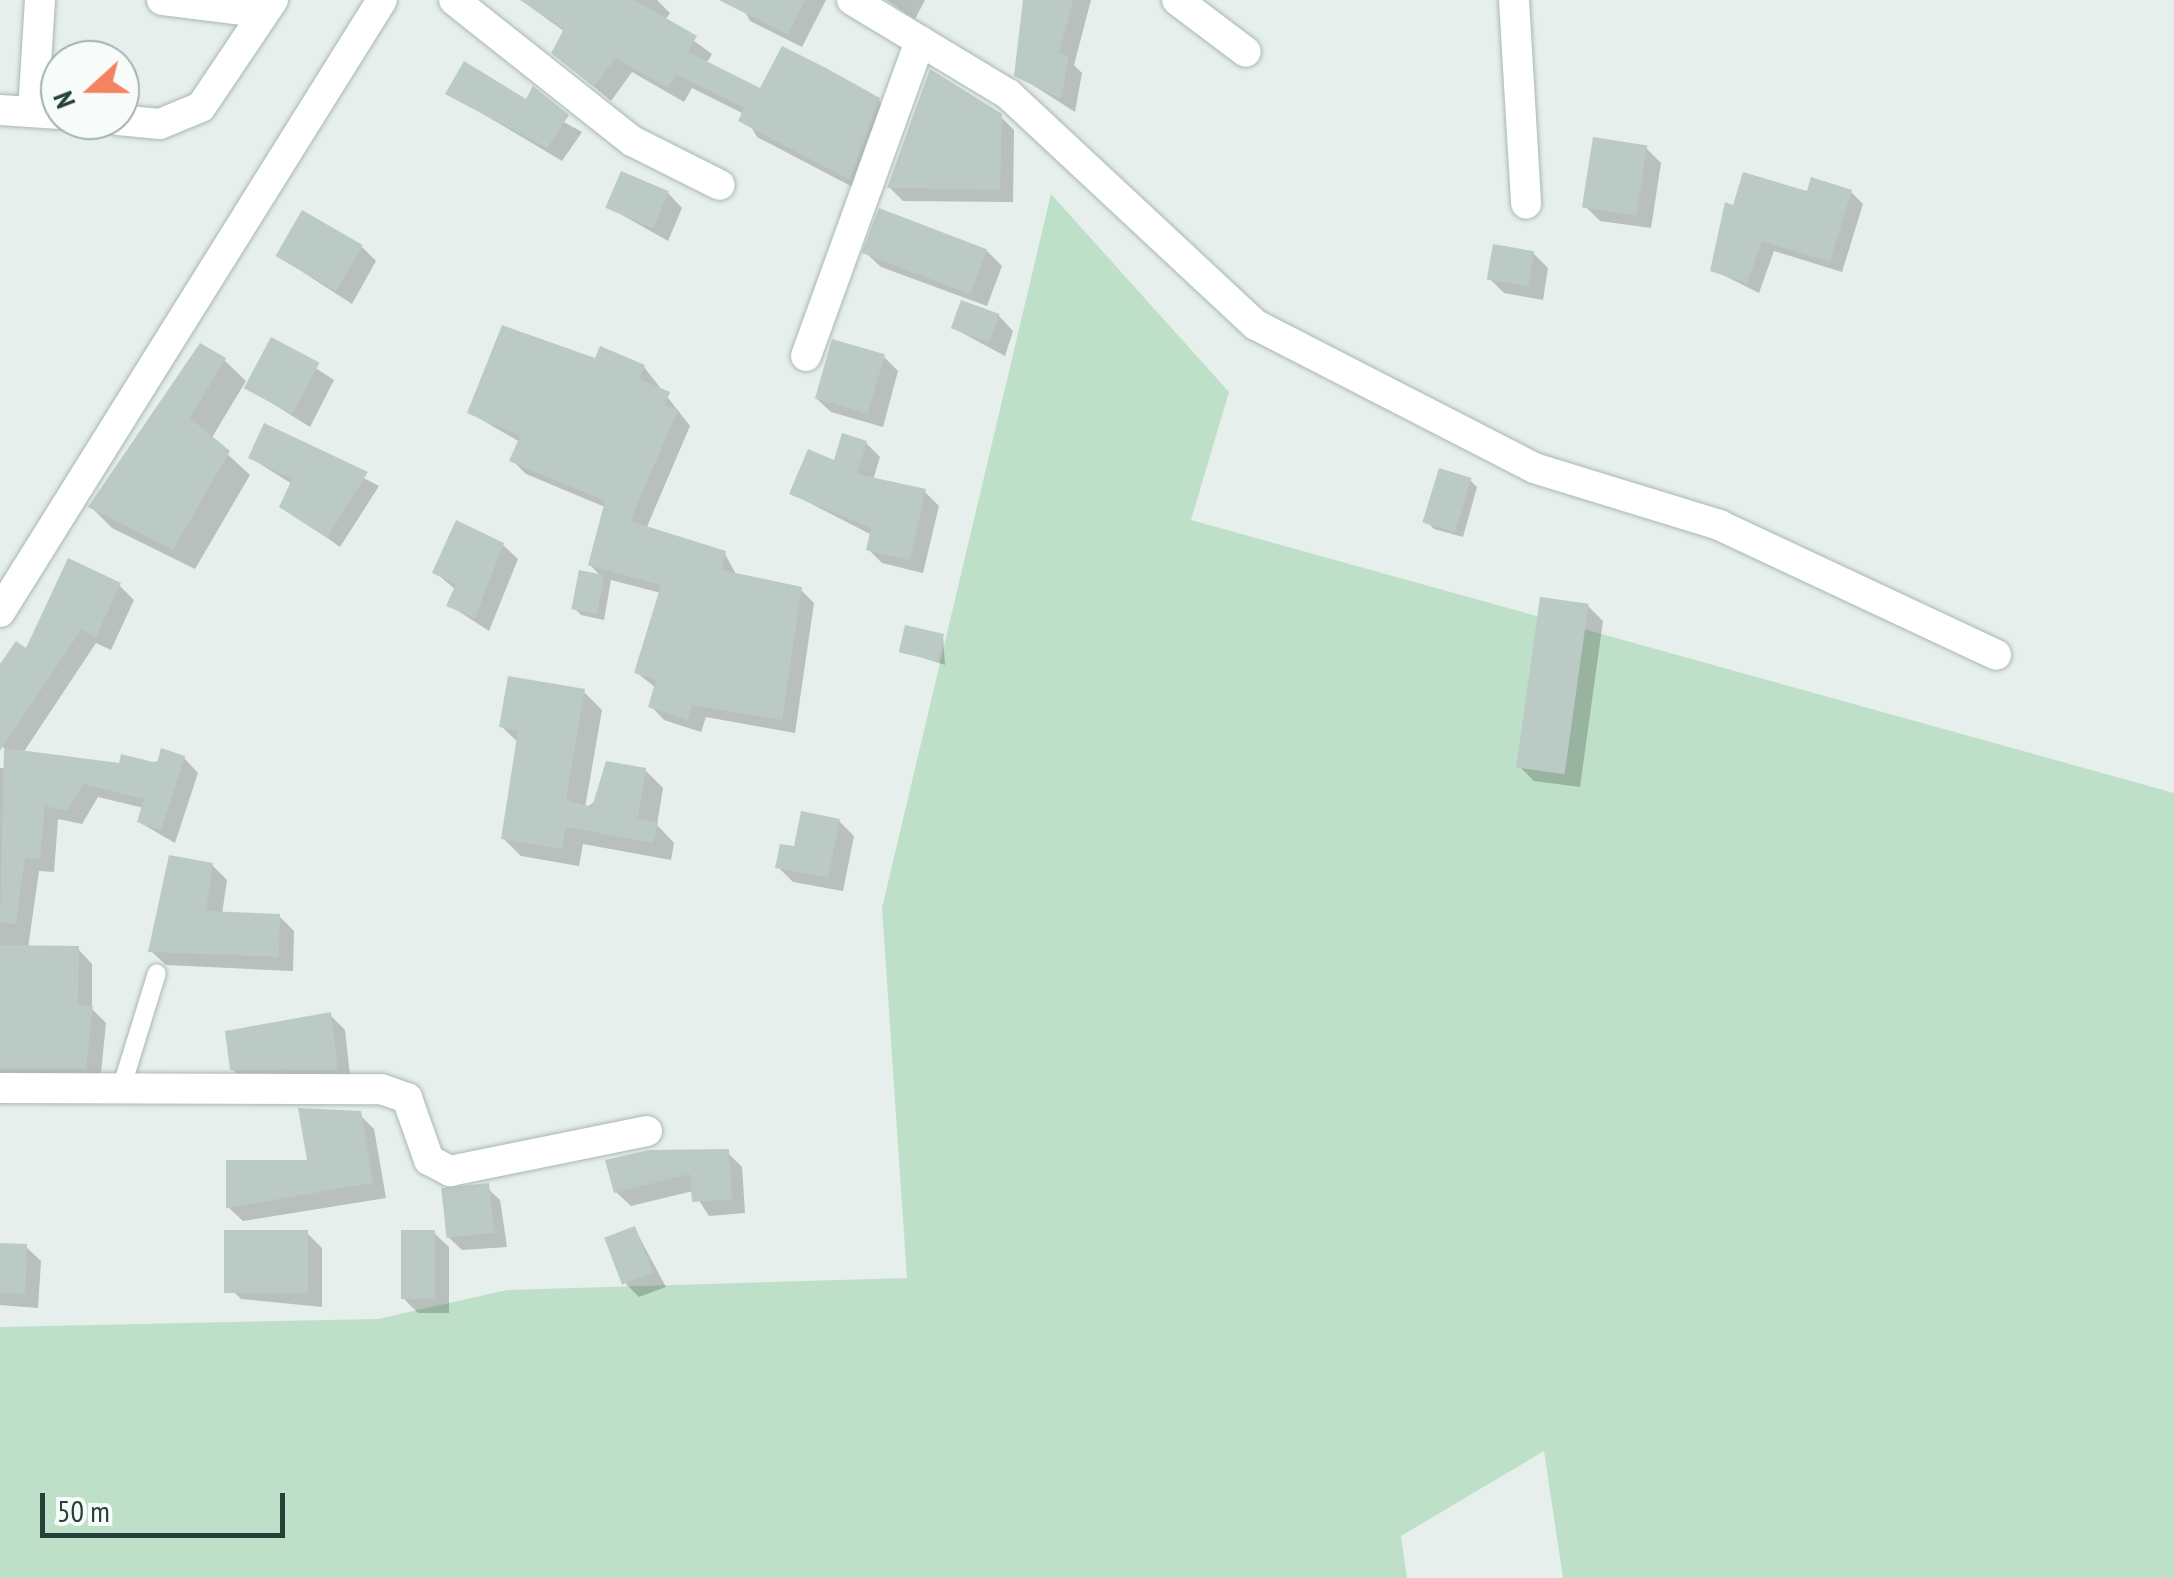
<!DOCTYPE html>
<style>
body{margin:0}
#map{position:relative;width:2174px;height:1578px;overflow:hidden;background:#e6efeb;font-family:"PT Sans Narrow",sans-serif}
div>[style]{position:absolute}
.green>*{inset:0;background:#bfe0c8}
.shadow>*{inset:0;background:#0003}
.building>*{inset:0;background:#bbcac4;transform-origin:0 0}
.roads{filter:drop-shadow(0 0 2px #a8b8b2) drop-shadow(0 0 2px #a8b8b2)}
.lane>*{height:18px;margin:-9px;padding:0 9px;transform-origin:9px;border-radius:9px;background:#fff}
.street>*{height:30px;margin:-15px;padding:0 15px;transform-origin:15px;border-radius:15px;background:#fff}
.secondary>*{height:30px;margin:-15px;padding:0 15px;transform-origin:15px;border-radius:15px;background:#fff}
span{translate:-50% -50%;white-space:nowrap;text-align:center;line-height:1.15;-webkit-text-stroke:8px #f7fbf9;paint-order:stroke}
.north{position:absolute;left:40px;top:40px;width:100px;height:100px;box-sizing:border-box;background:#f7fbf9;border:2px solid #a3b1ad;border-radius:50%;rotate:249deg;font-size:28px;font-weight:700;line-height:40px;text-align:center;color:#24423a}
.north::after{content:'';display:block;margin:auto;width:35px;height:45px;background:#f4845f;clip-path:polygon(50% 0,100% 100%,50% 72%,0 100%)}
.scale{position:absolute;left:40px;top:1493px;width:245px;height:45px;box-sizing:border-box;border:5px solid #24423a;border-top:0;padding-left:12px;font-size:30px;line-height:35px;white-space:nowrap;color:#24423a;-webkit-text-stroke:8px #f7fbf9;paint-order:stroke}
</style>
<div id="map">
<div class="green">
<div style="clip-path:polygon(1051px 194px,1229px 392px,1191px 520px,2174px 793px,2174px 1578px,1563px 1578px,1544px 1451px,1401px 1536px,1407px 1578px,0 1578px,0 1327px,378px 1319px,507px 1290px,907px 1278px,882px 908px)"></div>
</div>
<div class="shadow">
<div style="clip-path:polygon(521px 0,657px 0,670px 13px,665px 20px,712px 54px,706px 64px,761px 92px,878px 100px,894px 116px,866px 194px,757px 137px,744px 114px,692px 88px,684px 102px,632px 72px,611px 101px,554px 53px,565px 32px)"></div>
<div style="clip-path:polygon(739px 0,826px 0,802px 47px,750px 21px)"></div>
<div style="clip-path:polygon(886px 0,925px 0,915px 19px)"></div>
<div style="clip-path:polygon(1025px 0,1091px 0,1074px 65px,1082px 73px,1075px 112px,1017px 75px)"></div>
<div style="clip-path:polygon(448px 93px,527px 102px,582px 132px,562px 161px)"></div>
<div style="clip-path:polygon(1000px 116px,1014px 130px,1013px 202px,903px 201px,890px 188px)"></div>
<div style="clip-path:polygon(1646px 148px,1661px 163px,1651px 228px,1600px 221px,1585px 206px)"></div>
<div style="clip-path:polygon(1851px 192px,1863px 204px,1842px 272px,1774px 251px,1759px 293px,1713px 270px,1735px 208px)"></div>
<div style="clip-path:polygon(668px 193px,682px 208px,668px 241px,608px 207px)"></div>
<div style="clip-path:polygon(362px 247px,376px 261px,352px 304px,278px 256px)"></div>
<div style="clip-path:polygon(987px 251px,1002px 266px,987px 306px,881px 267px,866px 253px)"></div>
<div style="clip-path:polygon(1533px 253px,1548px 268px,1543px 300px,1504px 293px,1490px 279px)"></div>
<div style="clip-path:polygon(999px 316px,1013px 331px,1005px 356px,953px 328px)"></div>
<div style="clip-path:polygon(272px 340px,334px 380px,310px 427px,248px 388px)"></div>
<div style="clip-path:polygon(883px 356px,898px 371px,883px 427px,831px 412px,816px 398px)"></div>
<div style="clip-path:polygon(224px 360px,246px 381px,211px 439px,250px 475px,195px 569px,112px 528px,91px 507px)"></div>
<div style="clip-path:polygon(596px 361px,644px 367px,690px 426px,646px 529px,725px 554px,737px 576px,800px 589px,814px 603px,795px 733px,706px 717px,701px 732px,664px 720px,651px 706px,656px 688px,636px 672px,661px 593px,611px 580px,604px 620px,581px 615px,574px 608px,602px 577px,590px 565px,605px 507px,526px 474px,512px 460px,520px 442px,470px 413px)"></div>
<div style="clip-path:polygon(266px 427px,379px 486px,340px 547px,282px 506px,292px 484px,251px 458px)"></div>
<div style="clip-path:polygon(866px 443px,880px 457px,873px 480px,925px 492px,939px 506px,923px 573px,882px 563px,868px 549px,872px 535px,792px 494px)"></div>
<div style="clip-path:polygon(1470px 480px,1477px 487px,1463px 537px,1434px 529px,1427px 522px)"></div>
<div style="clip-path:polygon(503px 545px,518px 559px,489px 631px,449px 605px,456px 590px,435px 572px)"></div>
<div style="clip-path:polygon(119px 585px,134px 600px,111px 650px,96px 643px,23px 753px,121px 766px,184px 758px,198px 773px,175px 843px,139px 822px,144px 808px,98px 797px,82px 824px,58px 819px,54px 872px,39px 871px,28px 948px,78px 949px,92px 964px,92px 1009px,106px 1023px,100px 1083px,0 1083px,0 768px,40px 772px,0 745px,0 669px)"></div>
<div style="clip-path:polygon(1588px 606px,1603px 621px,1580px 787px,1534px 781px,1519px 766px)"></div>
<div style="clip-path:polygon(943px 636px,945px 665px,902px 651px)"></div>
<div style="clip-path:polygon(584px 692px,602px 710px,585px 808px,645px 770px,663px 788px,657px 825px,674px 843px,671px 860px,583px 844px,579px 866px,521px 856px,503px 838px,519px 743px,502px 727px)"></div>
<div style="clip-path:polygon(839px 821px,854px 836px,843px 891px,793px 882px,778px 867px)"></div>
<div style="clip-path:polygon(212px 865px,227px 880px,222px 914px,279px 916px,294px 931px,293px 971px,166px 965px,151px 951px)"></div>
<div style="clip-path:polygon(330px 1015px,345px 1030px,351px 1084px,247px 1084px,232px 1069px)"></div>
<div style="clip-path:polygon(359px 1114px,374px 1129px,386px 1198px,243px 1221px,228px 1207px,310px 1163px)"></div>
<div style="clip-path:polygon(727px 1152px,742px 1167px,745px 1213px,709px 1216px,693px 1191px,631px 1206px,616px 1192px)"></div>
<div style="clip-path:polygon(485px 1186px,500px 1200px,507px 1247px,462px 1250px,447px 1236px)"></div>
<div style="clip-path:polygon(635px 1229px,666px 1287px,639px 1297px,624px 1282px)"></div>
<div style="clip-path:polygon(307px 1233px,322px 1248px,322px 1307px,241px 1299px,227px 1285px)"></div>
<div style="clip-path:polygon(434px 1233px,449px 1247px,449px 1313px,418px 1313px,403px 1298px)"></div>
<div style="clip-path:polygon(0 1245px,26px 1247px,41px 1261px,38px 1308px,0 1305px)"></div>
</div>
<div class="building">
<div style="clip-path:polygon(520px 0,635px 0,697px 36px,688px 52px,760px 88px,782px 46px,826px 68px,880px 98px,850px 180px,738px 121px,744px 108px,676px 74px,668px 88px,615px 58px,594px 87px,551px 53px,564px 29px)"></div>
<div style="clip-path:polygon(719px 0,805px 0,788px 35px)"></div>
<div style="clip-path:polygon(1023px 0,1073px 0,1059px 54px,1069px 56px,1061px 99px,1014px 76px)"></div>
<div style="clip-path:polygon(464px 61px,526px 99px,533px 86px,569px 115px,547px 148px,445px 94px)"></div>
<div style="clip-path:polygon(930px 69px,1002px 114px,1000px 190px,887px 188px)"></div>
<div style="left:1593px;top:137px;width:55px;height:71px;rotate:9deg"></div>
<div style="left:621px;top:171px;width:52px;height:40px;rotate:23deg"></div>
<div style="clip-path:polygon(1743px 172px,1807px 191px,1811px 177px,1852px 190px,1830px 262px,1762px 241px,1747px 283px,1710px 271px,1725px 202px,1733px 205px)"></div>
<div style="left:879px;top:208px;width:116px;height:48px;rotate:21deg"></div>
<div style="left:302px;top:210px;width:70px;height:53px;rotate:30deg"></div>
<div style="left:1493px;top:244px;width:42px;height:36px;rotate:10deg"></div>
<div style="left:961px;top:300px;width:41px;height:30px;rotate:20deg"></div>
<div style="clip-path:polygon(502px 325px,595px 358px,600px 346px,645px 365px,640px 379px,670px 392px,665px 405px,678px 410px,630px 521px,726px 551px,722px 570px,802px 587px,782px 720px,692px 705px,688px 720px,648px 707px,656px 680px,634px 673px,661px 585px,588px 565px,605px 501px,509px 461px,520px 436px,467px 413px)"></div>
<div style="left:271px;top:337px;width:55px;height:58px;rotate:28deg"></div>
<div style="left:832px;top:339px;width:55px;height:62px;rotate:16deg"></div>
<div style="clip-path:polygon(200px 343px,226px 358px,190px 418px,230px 451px,173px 550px,88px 507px)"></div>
<div style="clip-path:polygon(264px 423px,368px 472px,327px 538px,279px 507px,292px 479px,248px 458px)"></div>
<div style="clip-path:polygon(842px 433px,867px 441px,857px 474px,926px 489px,910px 560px,866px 550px,871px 528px,789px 494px,808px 449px,834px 460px)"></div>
<div style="left:1439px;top:468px;width:34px;height:57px;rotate:17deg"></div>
<div style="clip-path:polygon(456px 520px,504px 543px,475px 618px,446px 606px,456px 584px,432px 573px)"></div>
<div style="clip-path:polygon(68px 558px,121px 583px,96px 637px,81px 630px,0 751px,0 664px,16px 641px,26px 648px)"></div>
<div style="left:579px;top:570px;width:26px;height:40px;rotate:11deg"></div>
<div style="left:1540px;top:597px;width:49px;height:172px;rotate:8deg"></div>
<div style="left:905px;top:625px;width:40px;height:28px;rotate:13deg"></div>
<div style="clip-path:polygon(508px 676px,585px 689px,566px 800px,592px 807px,606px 761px,646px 768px,638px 818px,658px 823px,653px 843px,566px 827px,562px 849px,501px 839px,518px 731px,499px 727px)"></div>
<div style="clip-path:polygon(4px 748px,119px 763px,121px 754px,157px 763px,161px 748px,185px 756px,161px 831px,137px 822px,144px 799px,84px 784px,67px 811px,45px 806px,40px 859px,25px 858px,16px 924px,0 923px)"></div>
<div style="clip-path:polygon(801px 811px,840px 819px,828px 878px,775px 868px,780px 844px,794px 846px)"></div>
<div style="clip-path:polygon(169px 855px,213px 863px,206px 911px,280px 914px,279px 957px,148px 952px)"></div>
<div style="clip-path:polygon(0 945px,79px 946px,78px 1005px,93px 1006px,86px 1069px,0 1069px)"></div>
<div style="clip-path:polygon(331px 1012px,338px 1070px,230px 1070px,225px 1031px)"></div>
<div style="clip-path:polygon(298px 1108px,361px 1111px,373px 1183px,226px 1208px,226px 1160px,307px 1160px)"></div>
<div style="clip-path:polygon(649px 1150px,729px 1149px,732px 1199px,692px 1202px,690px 1174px,614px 1193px,605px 1160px)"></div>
<div style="left:489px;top:1183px;width:50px;height:48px;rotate:84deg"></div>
<div style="left:635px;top:1226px;width:50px;height:33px;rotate:69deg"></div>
<div style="left:308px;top:1230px;width:63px;height:84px;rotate:90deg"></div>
<div style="left:401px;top:1230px;width:34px;height:69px"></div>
<div style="left:0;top:1243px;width:27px;height:50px;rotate:2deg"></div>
</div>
<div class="roads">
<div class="lane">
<div style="left:121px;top:1089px;width:121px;rotate:-72.8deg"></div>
</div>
<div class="street">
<div style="left:162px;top:0;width:97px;rotate:7.1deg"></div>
<div style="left:454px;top:0;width:227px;rotate:38.4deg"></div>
<div style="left:632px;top:141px;width:98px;rotate:26.6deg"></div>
<div style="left:852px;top:0;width:182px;rotate:31.1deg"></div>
<div style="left:1008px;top:94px;width:339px;rotate:43deg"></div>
<div style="left:1256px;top:325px;width:313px;rotate:27.2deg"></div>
<div style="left:1534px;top:468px;width:194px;rotate:17.1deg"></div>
<div style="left:1719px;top:525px;width:306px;rotate:25.1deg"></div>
<div style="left:1177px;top:0;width:86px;rotate:37deg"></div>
<div style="left:1514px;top:0;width:204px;rotate:86.6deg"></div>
<div style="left:0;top:110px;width:60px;rotate:3.8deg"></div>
<div style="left:33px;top:111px;width:111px;rotate:-86.4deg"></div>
<div style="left:118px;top:120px;width:42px;rotate:5.4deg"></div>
<div style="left:160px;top:124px;width:44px;rotate:-22.5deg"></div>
<div style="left:201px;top:107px;width:129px;rotate:-56.1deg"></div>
<div style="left:806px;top:356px;width:335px;rotate:-70.1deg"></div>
<div style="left:0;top:1088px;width:381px;rotate:0.2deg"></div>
<div style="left:381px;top:1089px;width:28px;rotate:19deg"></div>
<div style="left:407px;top:1098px;width:66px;rotate:70.5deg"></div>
<div style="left:429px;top:1160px;width:24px;rotate:28deg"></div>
<div style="left:450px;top:1171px;width:201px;rotate:-11.5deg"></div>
</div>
<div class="secondary">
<div style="left:0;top:612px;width:721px;rotate:-58.03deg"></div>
</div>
</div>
<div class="north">N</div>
<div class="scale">50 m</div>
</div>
